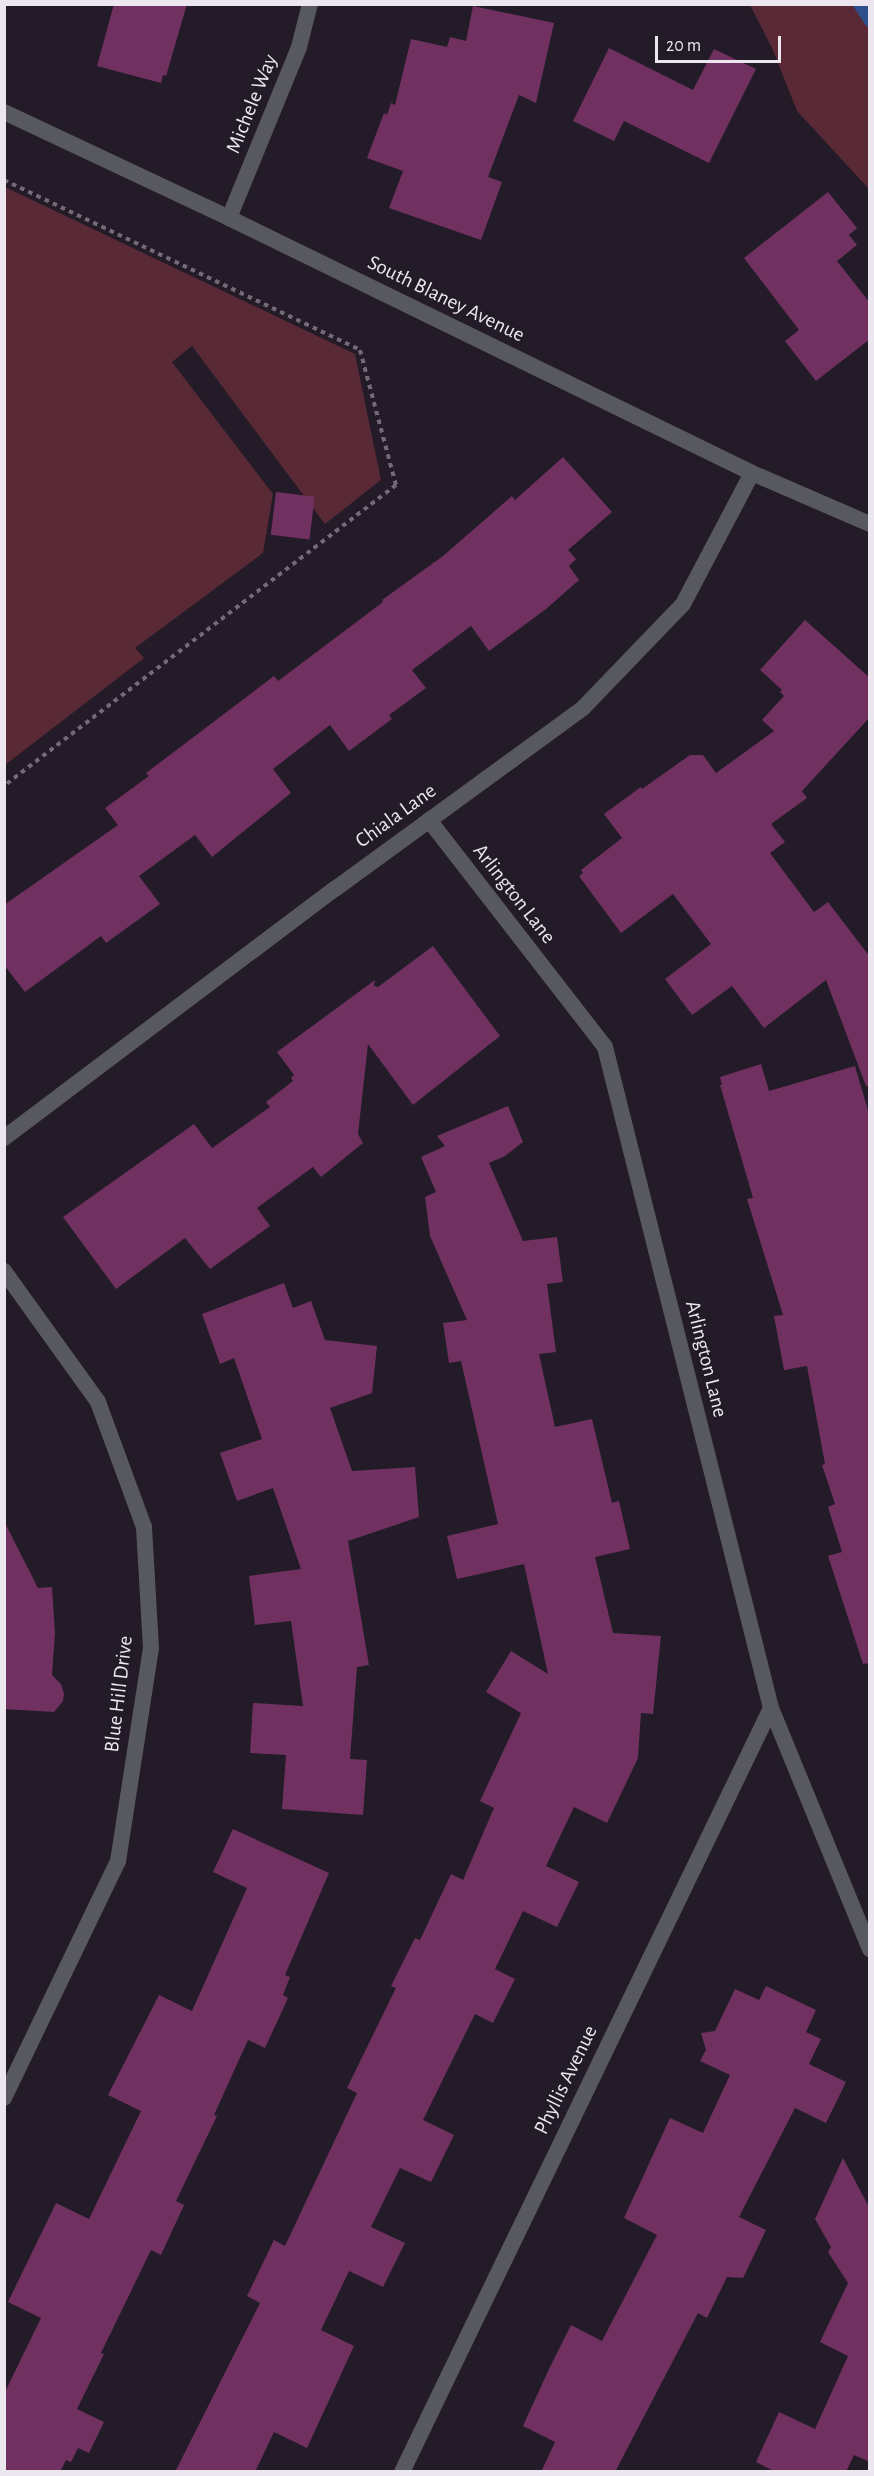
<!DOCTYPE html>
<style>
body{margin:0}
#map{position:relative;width:874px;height:2476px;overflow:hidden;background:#231b28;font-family:"Alegreya Sans",sans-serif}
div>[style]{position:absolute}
.green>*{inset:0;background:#592936}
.stream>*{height:12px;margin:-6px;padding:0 6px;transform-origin:6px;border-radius:6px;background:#2d508d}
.building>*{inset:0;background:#703161;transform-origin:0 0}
.path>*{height:4px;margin-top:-2px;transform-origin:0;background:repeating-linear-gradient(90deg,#726b77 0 4.5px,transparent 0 9px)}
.minor>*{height:16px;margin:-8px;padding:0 8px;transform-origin:8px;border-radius:8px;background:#585860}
.tertiary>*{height:16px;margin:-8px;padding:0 8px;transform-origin:8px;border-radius:8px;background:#585860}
span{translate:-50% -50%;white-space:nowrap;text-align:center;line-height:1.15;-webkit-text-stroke:4.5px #231b28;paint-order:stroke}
.street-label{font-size:21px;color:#ece6ef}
.frame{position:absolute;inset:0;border:6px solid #ece6ef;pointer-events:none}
.scale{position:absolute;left:655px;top:36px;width:126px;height:27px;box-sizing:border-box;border:3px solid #ece6ef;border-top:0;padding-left:8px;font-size:18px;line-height:21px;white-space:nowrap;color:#ece6ef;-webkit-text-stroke:4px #231b28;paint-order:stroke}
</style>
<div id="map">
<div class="green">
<div style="clip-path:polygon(750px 5px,869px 5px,869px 189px,797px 111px,772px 48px)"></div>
<div style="clip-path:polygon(5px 187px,355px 354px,381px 480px,325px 524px,192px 346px,172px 362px,273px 494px,263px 553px,135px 648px,144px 658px,5px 765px)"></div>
</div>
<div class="stream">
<div style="left:859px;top:4px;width:20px;rotate:57deg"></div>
</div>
<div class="building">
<div style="clip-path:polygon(114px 4px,187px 4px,166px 76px,163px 75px,161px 83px,97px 66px)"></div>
<div style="clip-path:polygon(473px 6px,554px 23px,536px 103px,519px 95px,488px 177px,502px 182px,481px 240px,389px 208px,403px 171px,367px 158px,384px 113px,387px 115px,391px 103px,395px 105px,411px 39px,447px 47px,450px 37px,466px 41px)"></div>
<div style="clip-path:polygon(609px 48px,693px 90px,714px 49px,756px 69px,709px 163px,624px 121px,614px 141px,573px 121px)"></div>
<div style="clip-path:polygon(828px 192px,857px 228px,849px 235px,857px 245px,837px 261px,870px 303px,870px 339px,816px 381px,785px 341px,799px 330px,744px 258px)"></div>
<div style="clip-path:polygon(563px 457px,612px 512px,568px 550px,576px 559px,569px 566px,579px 580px,546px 609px,489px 651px,471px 626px,412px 670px,426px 688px,389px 715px,392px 719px,349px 751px,330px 725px,273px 769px,291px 793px,212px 857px,195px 835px,139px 876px,160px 904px,106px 943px,101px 936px,25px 992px,4px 965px,4px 905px,118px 825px,105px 808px,149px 776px,146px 773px,274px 676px,278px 681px,383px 602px,382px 600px,443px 556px,512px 496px,515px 500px)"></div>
<div style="left:276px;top:492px;width:39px;height:43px;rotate:7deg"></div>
<div style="clip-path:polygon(805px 620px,870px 678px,870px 717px,802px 791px,807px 798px,771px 824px,785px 842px,770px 853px,814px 912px,828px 902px,870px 957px,870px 1086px,866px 1086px,826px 980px,764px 1028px,732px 986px,692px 1015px,665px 979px,711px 944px,673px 894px,621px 933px,579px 876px,583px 873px,581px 870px,622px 838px,604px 814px,641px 787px,642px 789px,690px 755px,703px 755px,716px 773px,774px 731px,762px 720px,784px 696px,780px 692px,782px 690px,760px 670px)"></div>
<div style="clip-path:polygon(433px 946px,500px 1036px,413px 1105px,368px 1044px,358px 1134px,363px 1143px,321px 1177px,313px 1167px,257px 1208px,270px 1226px,210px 1269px,185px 1238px,116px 1289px,63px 1217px,194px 1124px,212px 1148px,270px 1107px,266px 1102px,293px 1081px,291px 1078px,294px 1075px,277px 1052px,375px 980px,374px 986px,378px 987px)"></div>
<div style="clip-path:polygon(761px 1064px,769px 1091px,855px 1066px,870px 1117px,870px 1663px,863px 1664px,828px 1556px,842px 1552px,828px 1507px,835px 1504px,822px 1465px,825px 1464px,807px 1366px,784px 1370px,774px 1316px,783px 1315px,747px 1199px,753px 1198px,720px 1085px,722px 1085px,720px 1077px)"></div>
<div style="clip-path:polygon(508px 1106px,523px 1142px,505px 1156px,489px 1163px,523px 1241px,557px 1237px,563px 1282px,547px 1284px,556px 1352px,539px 1354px,555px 1427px,592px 1419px,612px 1503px,619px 1501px,630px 1549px,595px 1557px,613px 1633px,661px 1636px,653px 1714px,641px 1713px,638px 1758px,607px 1823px,574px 1807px,546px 1866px,579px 1882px,557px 1927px,523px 1911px,495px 1969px,515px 1979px,493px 2023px,475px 2014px,423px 2120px,454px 2135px,431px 2182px,400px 2168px,371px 2227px,405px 2243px,383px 2287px,349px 2271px,321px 2330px,354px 2346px,307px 2448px,274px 2432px,255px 2472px,175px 2472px,260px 2303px,247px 2296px,274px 2240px,285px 2246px,357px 2093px,347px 2088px,396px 1988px,391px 1986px,415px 1938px,420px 1940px,451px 1874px,463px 1880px,494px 1808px,480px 1801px,521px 1713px,486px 1692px,511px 1651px,548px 1674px,524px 1564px,457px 1579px,447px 1536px,498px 1524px,461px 1361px,449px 1363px,443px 1323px,467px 1320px,430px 1236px,425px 1197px,436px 1192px,421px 1157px,445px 1146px,437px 1136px)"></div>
<div style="clip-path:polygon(284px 1283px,293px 1308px,311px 1301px,325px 1340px,377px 1346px,372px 1393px,330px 1408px,352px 1471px,415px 1467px,419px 1517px,348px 1541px,369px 1665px,357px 1667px,350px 1759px,367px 1760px,363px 1815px,282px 1809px,286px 1755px,250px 1753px,253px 1703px,303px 1706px,291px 1621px,255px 1625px,249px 1576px,301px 1569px,273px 1488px,237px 1501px,220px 1453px,262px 1439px,234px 1358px,220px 1364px,202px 1314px)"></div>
<div style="clip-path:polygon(4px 1521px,38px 1588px,52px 1587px,55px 1633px,52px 1675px,61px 1684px,64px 1694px,63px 1701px,54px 1712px,4px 1709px)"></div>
<div style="clip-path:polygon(233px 1829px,329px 1873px,285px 1975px,290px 1977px,283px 1995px,288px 1998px,265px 2048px,248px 2040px,214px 2115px,217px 2116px,176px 2201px,184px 2205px,161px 2255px,151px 2250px,101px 2353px,104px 2354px,77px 2409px,104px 2422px,89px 2453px,78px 2448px,71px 2462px,66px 2460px,60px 2472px,4px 2472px,4px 2394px,41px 2318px,8px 2302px,56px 2203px,89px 2219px,141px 2111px,108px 2095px,159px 1995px,192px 2011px,247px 1888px,213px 1872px)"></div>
<div style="clip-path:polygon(766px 1986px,816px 2010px,806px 2032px,821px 2039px,809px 2064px,846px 2082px,826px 2123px,795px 2108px,739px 2217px,766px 2230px,743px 2278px,727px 2277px,707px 2318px,698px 2313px,615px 2472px,541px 2472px,555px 2442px,523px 2426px,549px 2369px,571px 2325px,602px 2341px,657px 2235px,624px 2218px,670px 2118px,703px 2133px,730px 2075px,700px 2061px,706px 2050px,701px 2033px,715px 2031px,735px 1989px,759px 2000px)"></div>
<div style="clip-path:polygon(843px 2158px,870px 2209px,870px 2462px,854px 2455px,846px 2472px,776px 2472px,756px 2462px,779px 2412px,815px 2429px,848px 2356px,820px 2342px,848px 2283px,828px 2252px,831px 2247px,815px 2219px)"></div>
</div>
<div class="path">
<div style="left:4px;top:180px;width:395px;rotate:25.5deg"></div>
<div style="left:360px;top:350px;width:140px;rotate:75.1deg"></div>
<div style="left:396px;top:485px;width:494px;rotate:142.5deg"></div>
</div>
<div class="minor">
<div style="left:229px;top:218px;width:185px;rotate:-67.7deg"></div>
<div style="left:299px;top:47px;width:44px;rotate:-75.7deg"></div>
<div style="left:429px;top:820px;width:287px;rotate:52.2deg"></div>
<div style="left:605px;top:1047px;width:682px;rotate:75.9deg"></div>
<div style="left:771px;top:1708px;width:261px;rotate:67.7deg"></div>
<div style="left:4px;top:1138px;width:414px;rotate:-37deg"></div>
<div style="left:335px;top:889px;width:307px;rotate:-36.1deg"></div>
<div style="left:583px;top:708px;width:144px;rotate:-46.1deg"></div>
<div style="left:683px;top:604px;width:148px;rotate:-62.2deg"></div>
<div style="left:4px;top:1271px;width:161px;rotate:54.3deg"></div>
<div style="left:98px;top:1402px;width:133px;rotate:69.8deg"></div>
<div style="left:144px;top:1527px;width:121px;rotate:86.7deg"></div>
<div style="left:151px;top:1648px;width:216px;rotate:98.8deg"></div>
<div style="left:118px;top:1861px;width:263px;rotate:115.7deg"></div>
<div style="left:402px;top:2472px;width:848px;rotate:-64.22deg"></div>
</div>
<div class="tertiary">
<div style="left:4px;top:112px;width:249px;rotate:25.2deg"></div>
<div style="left:229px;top:218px;width:582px;rotate:25.99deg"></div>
<div style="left:752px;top:473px;width:129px;rotate:23.4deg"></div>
</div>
<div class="street-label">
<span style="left:252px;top:104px;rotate:-68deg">Michele Way</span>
<span style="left:446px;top:299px;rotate:26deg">South Blaney Avenue</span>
<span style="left:396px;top:816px;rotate:-36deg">Chiala Lane</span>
<span style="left:514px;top:894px;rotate:52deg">Arlington Lane</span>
<span style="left:706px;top:1359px;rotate:76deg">Arlington Lane</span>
<span style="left:119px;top:1694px;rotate:-83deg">Blue Hill Drive</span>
<span style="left:566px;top:2080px;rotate:-64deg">Phyllis Avenue</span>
</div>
<div class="frame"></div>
<div class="scale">20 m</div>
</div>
